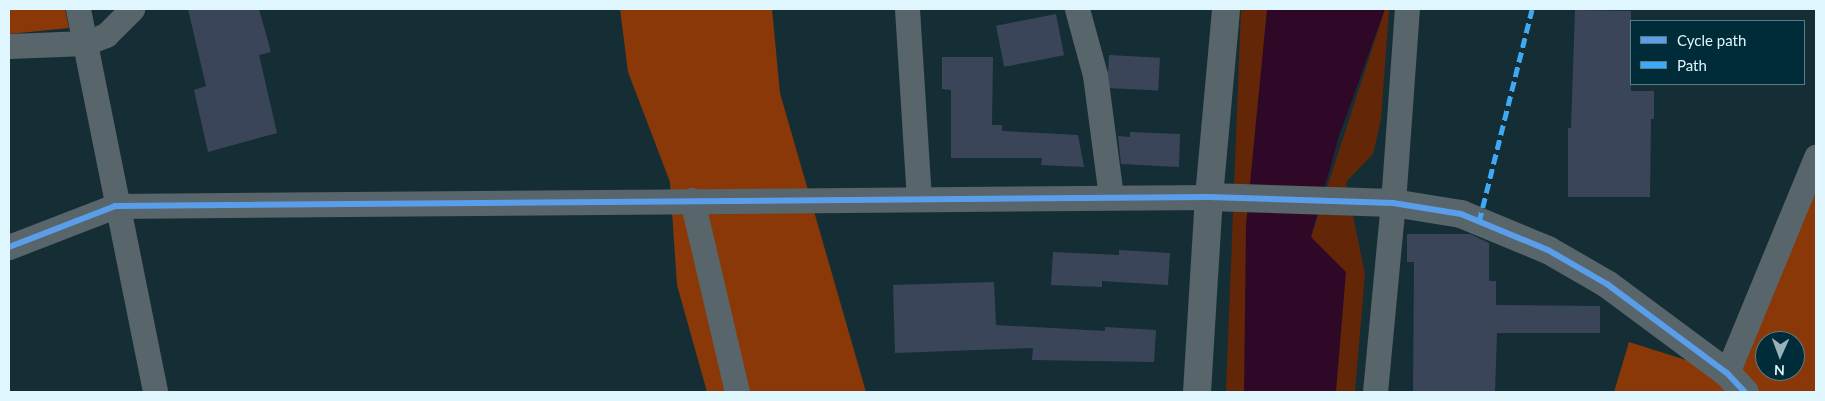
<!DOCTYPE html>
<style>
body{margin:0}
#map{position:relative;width:1825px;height:401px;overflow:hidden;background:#152e35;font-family:Lato,sans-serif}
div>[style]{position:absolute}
.green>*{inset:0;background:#632707}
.forest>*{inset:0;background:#8a3808}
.water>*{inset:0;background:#300827}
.building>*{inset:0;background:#3b4559;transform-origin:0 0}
.minor>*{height:25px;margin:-12.5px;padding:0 12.5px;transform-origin:12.5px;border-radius:12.5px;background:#58656a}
.tertiary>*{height:28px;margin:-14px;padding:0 14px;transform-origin:14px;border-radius:14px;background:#58656a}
.quiet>*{height:5px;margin-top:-2.5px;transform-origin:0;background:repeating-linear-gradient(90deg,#3fa9f5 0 10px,transparent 0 15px)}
.cycleway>*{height:6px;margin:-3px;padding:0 3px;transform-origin:3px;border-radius:3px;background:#5a9eea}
span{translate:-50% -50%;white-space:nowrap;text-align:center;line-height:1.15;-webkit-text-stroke:5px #002b38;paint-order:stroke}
.frame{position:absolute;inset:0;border:10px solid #e0f6fe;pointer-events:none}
.legend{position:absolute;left:1630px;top:20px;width:175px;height:65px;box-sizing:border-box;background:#002b38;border:1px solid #5a7c87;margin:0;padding:6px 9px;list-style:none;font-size:15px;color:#e0f6fe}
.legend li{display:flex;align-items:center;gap:10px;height:25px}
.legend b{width:25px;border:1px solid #5a7c87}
.north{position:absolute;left:1755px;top:331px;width:50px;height:50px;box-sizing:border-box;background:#002b38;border:1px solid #5a7c87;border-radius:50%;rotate:182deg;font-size:14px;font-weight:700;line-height:20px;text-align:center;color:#e0f6fe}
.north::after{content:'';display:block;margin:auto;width:18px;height:22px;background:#99b0b8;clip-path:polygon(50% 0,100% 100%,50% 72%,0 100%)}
</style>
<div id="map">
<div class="green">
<div style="clip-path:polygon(1241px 9px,1281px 9px,1258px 392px,1226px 392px)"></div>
<div style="clip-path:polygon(1385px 9px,1389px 9px,1381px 119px,1373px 154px,1346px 182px,1365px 274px,1355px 392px,1330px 392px,1311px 237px)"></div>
</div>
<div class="forest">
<div style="clip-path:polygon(9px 9px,65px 9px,69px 28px,9px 34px)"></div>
<div style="clip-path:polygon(620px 9px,772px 9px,780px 93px,866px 392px,707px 392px,677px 285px,670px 182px,628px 72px)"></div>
<div style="clip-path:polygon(evenodd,1816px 157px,1816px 392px,1614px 392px,1629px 342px,1727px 373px,1816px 157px,1765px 341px,1795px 341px,1795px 371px,1765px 371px,1765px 341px)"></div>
</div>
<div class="water">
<div style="clip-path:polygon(1267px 9px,1385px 9px,1339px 136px,1311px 237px,1346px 272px,1336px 392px,1244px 392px,1246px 224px)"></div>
</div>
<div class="building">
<div style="clip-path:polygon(188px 9px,259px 9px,271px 52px,259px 55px,277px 133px,208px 152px,194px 90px,206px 86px)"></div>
<div style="clip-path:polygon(1575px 10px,1631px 11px,1631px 91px,1654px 91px,1654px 119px,1651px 119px,1650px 197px,1568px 197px,1568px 128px,1571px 128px)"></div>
<div style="left:1056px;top:14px;width:42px;height:61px;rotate:79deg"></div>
<div style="left:1109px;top:55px;width:51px;height:33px;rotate:3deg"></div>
<div style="clip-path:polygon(942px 57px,993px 57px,992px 125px,1002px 125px,1002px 131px,1078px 135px,1084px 167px,1041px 165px,1042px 158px,951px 158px,951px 90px,942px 89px)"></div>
<div style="clip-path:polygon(1130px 132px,1180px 134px,1179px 167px,1121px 164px,1118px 136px,1130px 137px)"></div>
<div style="clip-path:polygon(1407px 234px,1470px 234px,1489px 243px,1489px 281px,1496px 281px,1496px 305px,1600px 306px,1600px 333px,1497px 333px,1495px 392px,1413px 392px,1414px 262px,1407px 262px)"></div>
<div style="clip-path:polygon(1119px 250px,1170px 253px,1168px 285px,1102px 281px,1102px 287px,1051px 285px,1053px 252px,1119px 255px)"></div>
<div style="clip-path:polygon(994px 282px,996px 325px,1105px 331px,1105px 327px,1156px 330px,1154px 362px,1032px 360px,1033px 348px,895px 353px,893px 285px)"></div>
</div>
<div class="minor">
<div style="left:78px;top:9px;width:391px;rotate:78.6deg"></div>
<div style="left:907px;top:9px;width:190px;rotate:86.4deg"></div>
<div style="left:1077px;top:9px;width:68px;rotate:74.7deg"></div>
<div style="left:1095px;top:75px;width:123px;rotate:82.5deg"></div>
<div style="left:9px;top:46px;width:77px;rotate:-2.2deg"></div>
<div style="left:86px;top:43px;width:22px;rotate:-22deg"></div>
<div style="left:106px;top:35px;width:37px;rotate:-45deg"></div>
<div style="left:692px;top:200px;width:197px;rotate:76.8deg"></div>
<div style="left:9px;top:247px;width:114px;rotate:-21.1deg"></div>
<div style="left:115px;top:206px;width:1094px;rotate:-0.47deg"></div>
<div style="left:1727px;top:373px;width:234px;rotate:-67.6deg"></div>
<div style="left:1375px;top:392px;width:190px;rotate:-84.6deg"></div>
<div style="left:1393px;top:203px;width:195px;rotate:-85.9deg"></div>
</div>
<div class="tertiary">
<div style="left:1209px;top:197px;width:184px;rotate:1.9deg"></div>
<div style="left:1393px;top:203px;width:69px;rotate:9.2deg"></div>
<div style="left:1461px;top:214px;width:94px;rotate:22.5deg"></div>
<div style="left:1548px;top:250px;width:68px;rotate:30deg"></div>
<div style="left:1607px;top:284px;width:149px;rotate:36.6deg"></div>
<div style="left:1727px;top:373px;width:26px;rotate:47deg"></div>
<div style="left:1197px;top:392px;width:195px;rotate:-86.5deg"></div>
<div style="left:1209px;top:197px;width:189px;rotate:-84.8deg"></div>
</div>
<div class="quiet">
<div style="left:1479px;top:222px;width:219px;rotate:-76deg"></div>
</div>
<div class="cycleway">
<div style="left:9px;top:247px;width:114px;rotate:-21.1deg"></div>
<div style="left:115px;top:206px;width:1094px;rotate:-0.47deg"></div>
<div style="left:1209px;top:197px;width:184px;rotate:1.9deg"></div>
<div style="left:1393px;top:203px;width:69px;rotate:9.2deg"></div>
<div style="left:1461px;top:214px;width:94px;rotate:22.5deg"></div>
<div style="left:1548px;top:250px;width:68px;rotate:30deg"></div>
<div style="left:1607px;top:284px;width:149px;rotate:36.6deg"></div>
<div style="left:1727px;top:373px;width:26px;rotate:47deg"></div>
</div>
<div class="frame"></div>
<ul class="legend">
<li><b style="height:6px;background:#5a9eea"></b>Cycle path</li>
<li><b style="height:6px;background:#3fa9f5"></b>Path</li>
</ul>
<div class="north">N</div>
</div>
